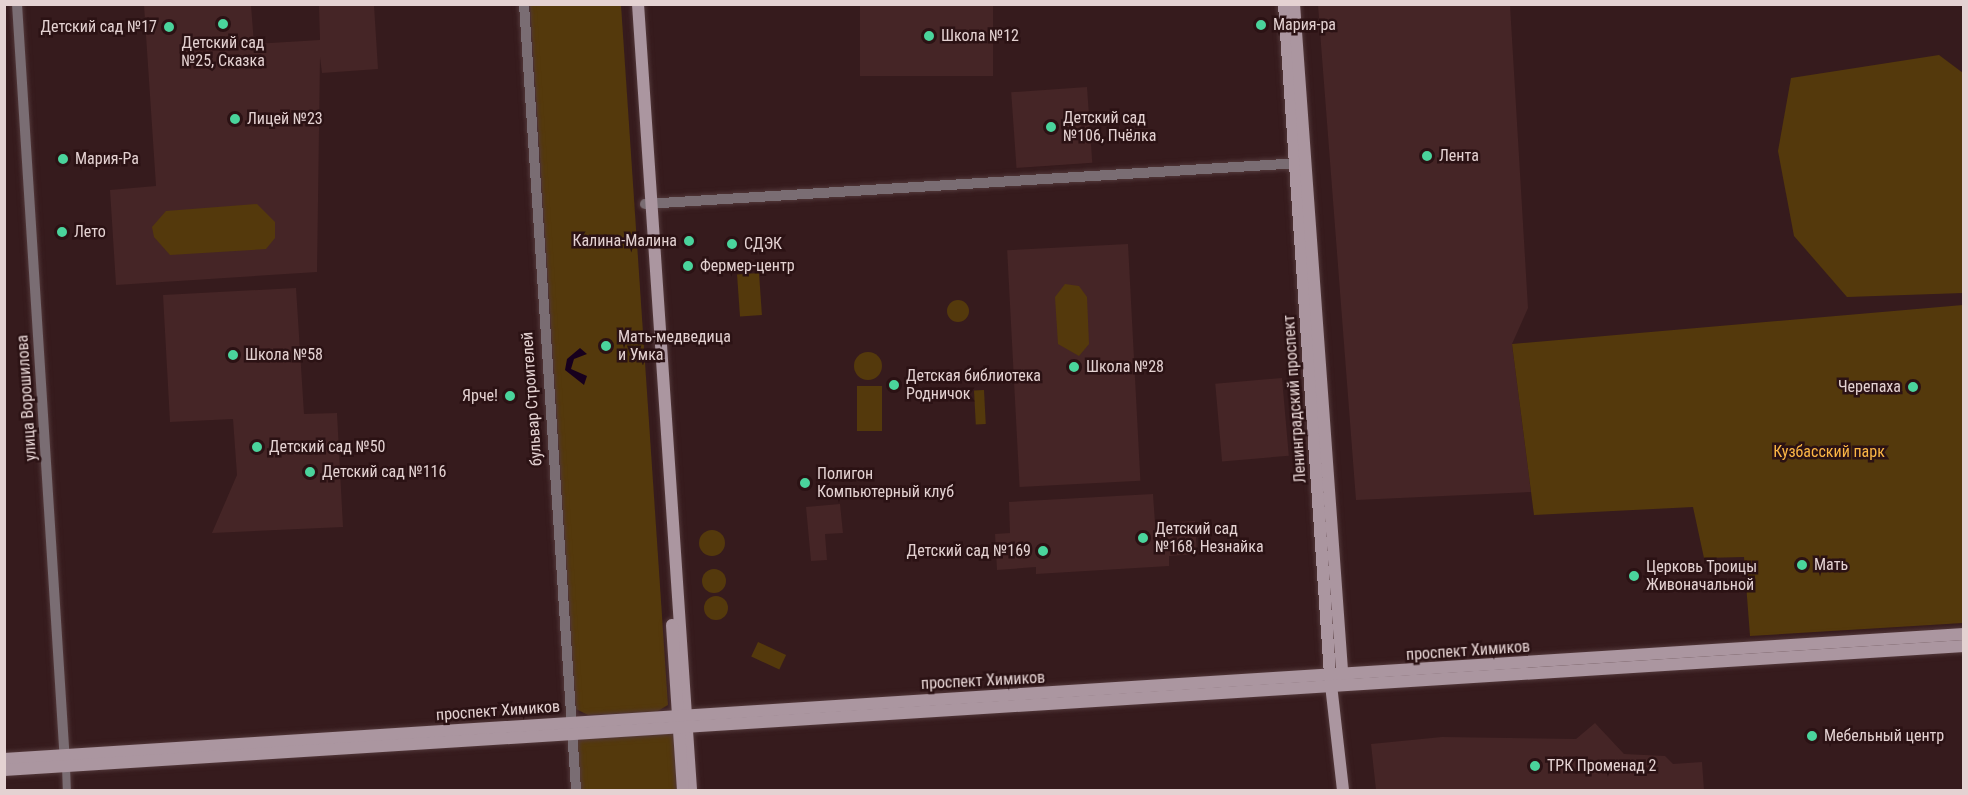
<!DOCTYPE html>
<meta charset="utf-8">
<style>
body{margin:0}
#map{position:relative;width:1968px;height:795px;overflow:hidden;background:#361b1d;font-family:"Roboto Condensed",sans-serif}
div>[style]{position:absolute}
.built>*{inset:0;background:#452526;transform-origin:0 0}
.green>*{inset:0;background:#54390c;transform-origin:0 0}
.round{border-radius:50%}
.water>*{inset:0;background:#17001e}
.roads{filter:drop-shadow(0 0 2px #52383a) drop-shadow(0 0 2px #52383a)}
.minor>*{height:8px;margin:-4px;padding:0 4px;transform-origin:4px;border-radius:4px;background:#7a6d73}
.tertiary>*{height:10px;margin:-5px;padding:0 5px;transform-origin:5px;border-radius:5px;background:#7a6d73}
.secondary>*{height:12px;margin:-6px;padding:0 6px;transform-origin:6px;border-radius:6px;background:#ab96a0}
.dots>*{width:16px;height:16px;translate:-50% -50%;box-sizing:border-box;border:3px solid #2b1214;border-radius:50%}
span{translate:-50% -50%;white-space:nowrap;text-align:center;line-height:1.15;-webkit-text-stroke:5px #2b1214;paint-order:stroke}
.poi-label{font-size:16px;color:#e4d2d2}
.left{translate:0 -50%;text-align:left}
.right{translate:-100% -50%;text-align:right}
.street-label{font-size:16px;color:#e4d2d2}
.park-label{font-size:16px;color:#fcb645}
.frame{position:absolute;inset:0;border:6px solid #e4d2d2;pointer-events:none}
</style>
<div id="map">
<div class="built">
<div style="clip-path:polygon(144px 5px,251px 5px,254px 44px,320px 40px,319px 5px,374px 5px,378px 69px,322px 73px,320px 57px,317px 272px,116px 285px,110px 190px,156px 186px)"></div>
<div style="left:860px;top:5px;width:133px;height:71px"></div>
<div style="clip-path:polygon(1318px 5px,1510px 5px,1528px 308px,1512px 344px,1531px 492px,1356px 500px)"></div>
<div style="left:1087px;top:87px;width:76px;height:76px;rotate:86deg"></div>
<div style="left:1128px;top:244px;width:237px;height:121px;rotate:87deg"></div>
<div style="clip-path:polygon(296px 288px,304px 414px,337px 413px,343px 527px,212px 533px,237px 475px,233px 419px,170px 422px,163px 295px)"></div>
<div style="left:1282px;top:378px;width:78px;height:67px;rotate:85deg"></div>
<div style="clip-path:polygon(1153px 494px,1155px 523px,1195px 521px,1197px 554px,1169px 556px,1169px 566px,1036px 574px,1036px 567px,997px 570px,995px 534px,1010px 533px,1009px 502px)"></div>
<div style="clip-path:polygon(840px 504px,843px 533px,825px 534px,827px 560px,811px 561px,806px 507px)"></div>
<div style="clip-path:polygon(1595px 723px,1624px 754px,1665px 756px,1673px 764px,1702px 762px,1704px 790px,1376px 790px,1371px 744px,1442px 737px,1576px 739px)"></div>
</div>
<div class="green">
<div style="clip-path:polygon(530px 5px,621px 5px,668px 705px,656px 712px,588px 715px,576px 709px)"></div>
<div style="clip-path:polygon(1939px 55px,1963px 73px,1963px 293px,1847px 297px,1794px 236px,1778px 151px,1791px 78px)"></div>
<div style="clip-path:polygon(257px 204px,275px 222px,275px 238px,266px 249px,170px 255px,154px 237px,152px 227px,166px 211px)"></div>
<div style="left:759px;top:273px;width:42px;height:22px;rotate:86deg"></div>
<div style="clip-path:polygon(1065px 284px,1079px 286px,1087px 297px,1089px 344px,1079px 356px,1058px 344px,1055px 297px)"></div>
<div class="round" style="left:947px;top:300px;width:22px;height:22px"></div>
<div style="clip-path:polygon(1963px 305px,1963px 623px,1750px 636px,1744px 557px,1704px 558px,1693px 507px,1534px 515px,1512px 344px)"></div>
<div class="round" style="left:854px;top:352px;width:28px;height:28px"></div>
<div style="left:857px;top:386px;width:25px;height:45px"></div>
<div style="left:984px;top:390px;width:34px;height:10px;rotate:87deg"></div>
<div class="round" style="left:699px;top:530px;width:26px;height:26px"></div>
<div class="round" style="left:702px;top:569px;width:24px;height:24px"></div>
<div class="round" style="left:704px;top:596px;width:24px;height:24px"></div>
<div style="left:758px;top:642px;width:31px;height:16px;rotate:25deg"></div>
<div style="left:679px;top:727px;width:63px;height:108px;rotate:86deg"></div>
</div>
<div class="water">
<div style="clip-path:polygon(580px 348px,587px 354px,574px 359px,571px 369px,587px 376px,584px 385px,565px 370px,567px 359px)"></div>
</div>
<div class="roads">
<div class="minor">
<div style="left:66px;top:766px;width:24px;rotate:88deg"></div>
</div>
<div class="tertiary">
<div style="left:17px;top:4px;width:760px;rotate:86.38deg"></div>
<div style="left:524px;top:4px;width:788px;rotate:86.21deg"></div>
<div style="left:645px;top:204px;width:657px;rotate:-3.58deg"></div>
</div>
<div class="secondary">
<div style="left:638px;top:4px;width:788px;rotate:86.14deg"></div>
<div style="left:1284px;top:4px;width:674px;rotate:86.08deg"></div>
<div style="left:1330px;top:676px;width:115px;rotate:83.5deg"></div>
<div style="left:1294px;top:4px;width:682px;rotate:85.88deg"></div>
<div style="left:672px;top:625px;width:165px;rotate:86.2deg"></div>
<div style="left:4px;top:759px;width:1964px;rotate:-3.65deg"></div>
<div style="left:4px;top:770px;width:1964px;rotate:-3.62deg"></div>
</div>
</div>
<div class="dots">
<div style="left:223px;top:24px;background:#4ad49c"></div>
<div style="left:1261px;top:25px;background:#4ad49c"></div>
<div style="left:169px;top:27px;background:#4ad49c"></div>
<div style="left:929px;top:36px;background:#4ad49c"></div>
<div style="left:235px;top:119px;background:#4ad49c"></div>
<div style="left:1051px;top:127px;background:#4ad49c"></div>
<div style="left:1427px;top:156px;background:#4ad49c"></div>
<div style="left:63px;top:159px;background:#4ad49c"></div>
<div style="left:62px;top:232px;background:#4ad49c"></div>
<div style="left:689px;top:241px;background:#4ad49c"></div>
<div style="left:732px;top:244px;background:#4ad49c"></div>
<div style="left:688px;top:266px;background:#4ad49c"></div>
<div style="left:606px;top:346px;background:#4ad49c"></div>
<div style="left:233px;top:355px;background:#4ad49c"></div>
<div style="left:1074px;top:367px;background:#4ad49c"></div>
<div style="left:894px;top:385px;background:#4ad49c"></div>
<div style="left:1913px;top:387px;background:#4ad49c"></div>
<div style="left:510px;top:396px;background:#4ad49c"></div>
<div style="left:257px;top:447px;background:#4ad49c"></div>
<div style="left:310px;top:472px;background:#4ad49c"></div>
<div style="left:805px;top:483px;background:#4ad49c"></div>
<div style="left:1143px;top:538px;background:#4ad49c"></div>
<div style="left:1043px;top:551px;background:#4ad49c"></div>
<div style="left:1802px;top:565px;background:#4ad49c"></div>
<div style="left:1634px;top:576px;background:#4ad49c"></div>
<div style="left:1812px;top:736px;background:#4ad49c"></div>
<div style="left:1535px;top:766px;background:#4ad49c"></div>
</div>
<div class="poi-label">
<span class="left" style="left:1273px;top:25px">Мария-ра</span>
<span class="right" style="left:157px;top:27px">Детский сад №17</span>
<span class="left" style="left:941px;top:36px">Школа №12</span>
<span style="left:223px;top:52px">Детский сад<br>№25, Сказка</span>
<span class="left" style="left:1063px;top:127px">Детский сад<br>№106, Пчёлка</span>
<span class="left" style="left:247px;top:119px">Лицей №23</span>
<span class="left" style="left:1439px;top:156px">Лента</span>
<span class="left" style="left:75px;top:159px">Мария-Ра</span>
<span class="left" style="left:74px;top:232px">Лето</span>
<span class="right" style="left:677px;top:241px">Калина-Малина</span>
<span class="left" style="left:744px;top:244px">СДЭК</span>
<span class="left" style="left:700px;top:266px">Фермер-центр</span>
<span class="left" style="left:618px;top:346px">Мать-медведица<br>и Умка</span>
<span class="left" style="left:245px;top:355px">Школа №58</span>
<span class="left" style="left:1086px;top:367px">Школа №28</span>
<span class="left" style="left:906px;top:385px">Детская библиотека<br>Родничок</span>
<span class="right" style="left:1901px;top:387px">Черепаха</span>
<span class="right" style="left:498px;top:396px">Ярче!</span>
<span class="left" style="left:269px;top:447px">Детский сад №50</span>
<span class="left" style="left:322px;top:472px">Детский сад №116</span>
<span class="left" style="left:817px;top:483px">Полигон<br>Компьютерный клуб</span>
<span class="left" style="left:1155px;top:538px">Детский сад<br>№168, Незнайка</span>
<span class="right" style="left:1031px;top:551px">Детский сад №169</span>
<span class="left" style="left:1814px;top:565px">Мать</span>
<span class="left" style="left:1646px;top:576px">Церковь Троицы<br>Живоначальной</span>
<span class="left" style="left:1824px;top:736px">Мебельный центр</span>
<span class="left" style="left:1547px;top:766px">ТРК Променад 2</span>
</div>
<div class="street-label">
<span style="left:27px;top:398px;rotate:-94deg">улица Ворошилова</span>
<span style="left:532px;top:399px;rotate:-94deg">бульвар Строителей</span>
<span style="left:1295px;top:399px;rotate:-94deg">Ленинградский проспект</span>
<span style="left:1468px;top:651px;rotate:-4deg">проспект Химиков</span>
<span style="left:983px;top:681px;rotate:-3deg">проспект Химиков</span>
<span style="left:498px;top:711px;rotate:-4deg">проспект Химиков</span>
</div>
<div class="park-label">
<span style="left:1829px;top:452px">Кузбасский парк</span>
</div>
<div class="frame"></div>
</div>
